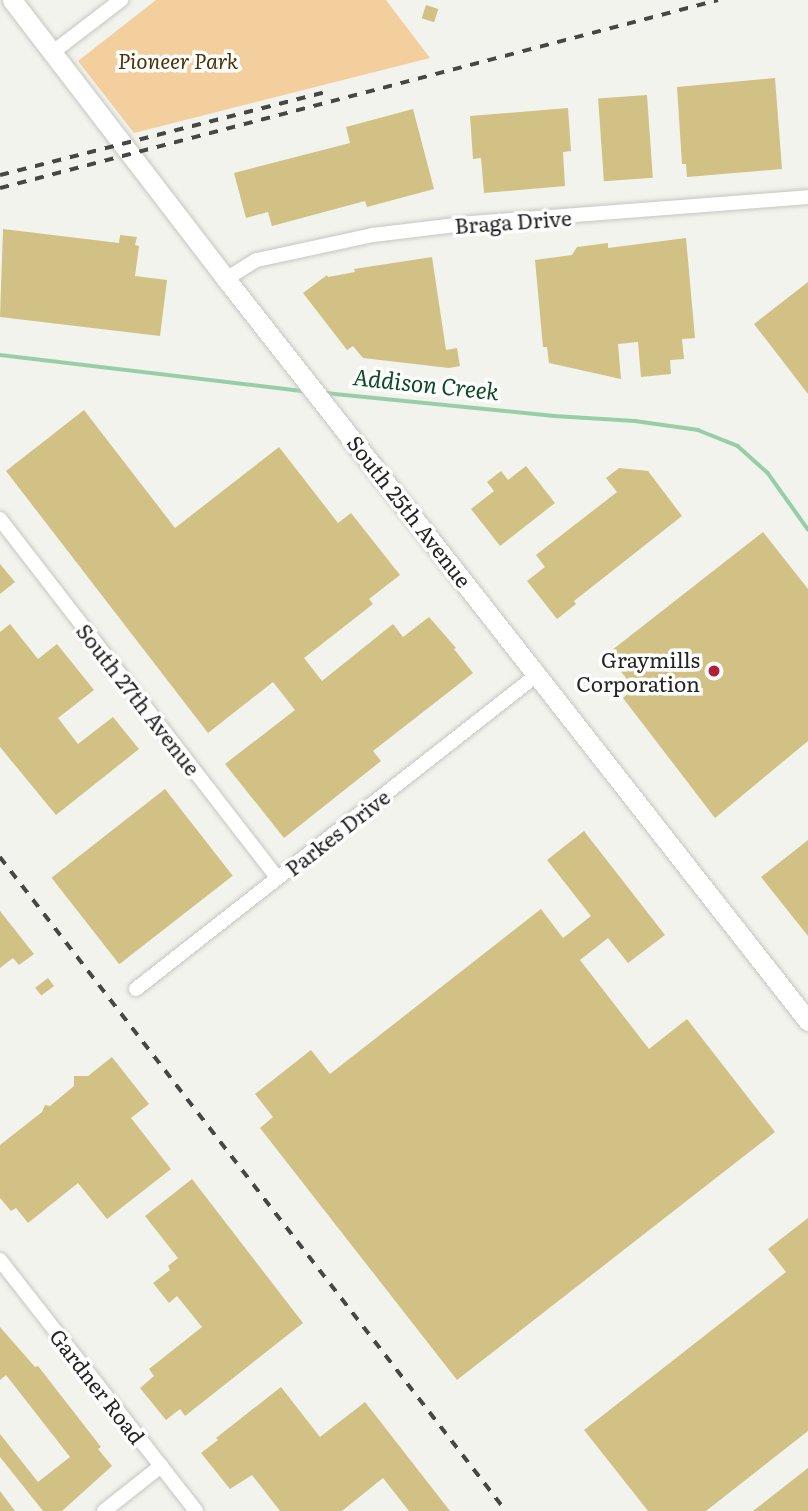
<!DOCTYPE html>
<style>
body{margin:0}
#map{position:relative;width:808px;height:1511px;overflow:hidden;background:#f2f3ed;font-family:Literata,serif}
div>[style]{position:absolute}
.green>*{inset:0;background:#f3cf9d}
.stream>*{height:3.5px;margin:-1.75px;padding:0 1.75px;transform-origin:1.75px;border-radius:1.75px;background:#98cea6}
.building>*{inset:0;background:#d1c185;transform-origin:0 0}
.roads{filter:drop-shadow(0 0 2px #c5c6c1) drop-shadow(0 0 2px #c5c6c1)}
.minor>*{height:14px;margin:-7px;padding:0 7px;transform-origin:7px;border-radius:7px;background:#fff}
.secondary>*{height:19px;margin:-9.5px;padding:0 9.5px;transform-origin:9.5px;border-radius:9.5px;background:#fff}
.rail>*{height:3.5px;margin-top:-1.75px;transform-origin:0;background:repeating-linear-gradient(90deg,#464744 0 9px,transparent 0 18px)}
.dots>*{width:19px;height:19px;translate:-50% -50%;box-sizing:border-box;border:4px solid #fff;border-radius:50%}
span{translate:-50% -50%;white-space:nowrap;text-align:center;line-height:1.15;-webkit-text-stroke:7px #fff;paint-order:stroke}
.park-label{font-size:21px;color:#4c3308;font-style:italic}
.street-label{font-size:21px;color:#242523}
.poi-label{font-size:21px;color:#242523}
.right{translate:-100% -50%;text-align:right}
.water-label{font-size:23px;color:#0e4d27;font-style:italic}
</style>
<div id="map">
<div class="green">
<div style="clip-path:polygon(156px 0,386px 0,430px 58px,134px 133px,78px 61px)"></div>
</div>
<div class="stream">
<div style="left:0;top:355px;width:306px;rotate:6.8deg"></div>
<div style="left:325px;top:393px;width:230px;rotate:5.7deg"></div>
<div style="left:554px;top:416px;width:81px;rotate:3.5deg"></div>
<div style="left:635px;top:421px;width:64px;rotate:8.1deg"></div>
<div style="left:698px;top:430px;width:43px;rotate:21.8deg"></div>
<div style="left:738px;top:446px;width:40px;rotate:42deg"></div>
<div style="left:768px;top:473px;width:69px;rotate:54.5deg"></div>
</div>
<div class="building">
<div style="left:426px;top:5px;width:13px;height:14px;rotate:18deg"></div>
<div style="clip-path:polygon(775px 78px,782px 169px,687px 177px,686px 164px,682px 164px,677px 87px)"></div>
<div style="left:647px;top:95px;width:83px;height:49px;rotate:86deg"></div>
<div style="clip-path:polygon(568px 108px,571px 151px,563px 152px,565px 186px,484px 193px,481px 158px,473px 159px,470px 116px)"></div>
<div style="clip-path:polygon(413px 109px,434px 189px,367px 207px,365px 201px,272px 226px,268px 212px,246px 218px,234px 173px,350px 143px,346px 127px)"></div>
<div style="clip-path:polygon(3px 229px,119px 243px,120px 235px,137px 237px,135px 245px,139px 246px,135px 276px,167px 280px,160px 336px,0 317px)"></div>
<div style="clip-path:polygon(686px 238px,695px 338px,682px 339px,684px 359px,670px 360px,671px 374px,641px 377px,638px 342px,618px 344px,621px 379px,549px 363px,547px 347px,543px 347px,535px 260px,572px 255px,577px 247px,608px 243px,608px 248px)"></div>
<div style="clip-path:polygon(432px 257px,446px 350px,457px 348px,460px 366px,449px 368px,363px 358px,353px 346px,347px 350px,303px 293px,327px 275px,328px 277px,355px 272px,354px 269px)"></div>
<div style="clip-path:polygon(808px 282px,808px 394px,754px 324px)"></div>
<div style="clip-path:polygon(84px 410px,175px 528px,279px 447px,338px 523px,351px 513px,400px 575px,369px 599px,373px 604px,304px 658px,322px 681px,393px 624px,403px 637px,429px 617px,456px 648px,454px 649px,473px 673px,373px 751px,381px 761px,284px 838px,225px 764px,295px 710px,273px 682px,208px 733px,6px 471px)"></div>
<div style="clip-path:polygon(526px 466px,555px 503px,500px 546px,471px 509px,494px 491px,487px 482px,501px 471px,508px 480px)"></div>
<div style="clip-path:polygon(619px 468px,648px 471px,682px 516px,574px 601px,576px 604px,557px 619px,527px 581px,545px 567px,536px 555px,617px 492px,606px 478px)"></div>
<div style="clip-path:polygon(763px 532px,808px 589px,808px 741px,715px 818px,623px 698px,634px 688px,607px 654px)"></div>
<div style="clip-path:polygon(0 564px,15px 582px,0 594px)"></div>
<div style="clip-path:polygon(10px 624px,38px 659px,57px 644px,94px 690px,58px 718px,78px 744px,113px 717px,139px 749px,56px 815px,0 747px,0 632px)"></div>
<div style="left:165px;top:789px;width:110px;height:144px;rotate:52deg"></div>
<div style="clip-path:polygon(584px 831px,665px 935px,628px 963px,608px 938px,580px 960px,649px 1049px,687px 1019px,775px 1132px,457px 1380px,260px 1128px,273px 1117px,255px 1094px,311px 1050px,330px 1074px,541px 909px,563px 938px,591px 916px,547px 860px)"></div>
<div style="clip-path:polygon(808px 840px,808px 936px,761px 877px)"></div>
<div style="clip-path:polygon(0 911px,34px 954px,19px 965px,13px 958px,0 968px)"></div>
<div style="left:48px;top:978px;width:10px;height:16px;rotate:53deg"></div>
<div style="clip-path:polygon(112px 1057px,149px 1104px,131px 1118px,171px 1169px,107px 1219px,78px 1183px,28px 1223px,16px 1208px,11px 1211px,0 1198px,0 1145px,42px 1112px,45px 1105px,50px 1106px,74px 1086px,74px 1076px,88px 1076px)"></div>
<div style="clip-path:polygon(192px 1179px,303px 1323px,185px 1416px,180px 1409px,166px 1420px,140px 1388px,154px 1376px,149px 1369px,202px 1327px,177px 1296px,169px 1303px,153px 1283px,170px 1270px,168px 1266px,178px 1258px,145px 1216px)"></div>
<div style="clip-path:polygon(808px 1218px,808px 1431px,706px 1511px,648px 1511px,584px 1430px,786px 1272px,768px 1249px)"></div>
<div style="clip-path:polygon(0 1327px,35px 1367px,38px 1366px,101px 1447px,98px 1449px,112px 1466px,62px 1511px,43px 1511px,0 1457px,0 1434px,38px 1482px,70px 1457px,6px 1375px,0 1380px)"></div>
<div style="clip-path:polygon(281px 1387px,320px 1437px,365px 1402px,450px 1511px,409px 1511px,383px 1478px,342px 1511px,280px 1511px,252px 1475px,230px 1489px,201px 1453px,218px 1440px,216px 1438px)"></div>
<div style="clip-path:polygon(808px 1468px,808px 1511px,753px 1511px)"></div>
<div style="clip-path:polygon(0 1491px,15px 1511px,0 1511px)"></div>
</div>
<div class="roads">
<div class="minor">
<div style="left:53px;top:52px;width:86px;rotate:-37.4deg"></div>
<div style="left:226px;top:279px;width:36px;rotate:-32deg"></div>
<div style="left:257px;top:260px;width:119px;rotate:-12.2deg"></div>
<div style="left:373px;top:235px;width:100px;rotate:-6.9deg"></div>
<div style="left:472px;top:223px;width:337px;rotate:-4.4deg"></div>
<div style="left:0;top:519px;width:453px;rotate:52.3deg"></div>
<div style="left:136px;top:989px;width:511px;rotate:-38.08deg"></div>
<div style="left:0;top:1260px;width:318px;rotate:52deg"></div>
<div style="left:104px;top:1511px;width:73px;rotate:-38.3deg"></div>
</div>
<div class="secondary">
<div style="left:12px;top:0;width:352px;rotate:52.5deg"></div>
<div style="left:226px;top:279px;width:943px;rotate:51.89deg"></div>
</div>
</div>
<div class="rail">
<div style="left:0;top:175px;width:335px;rotate:-14.3deg"></div>
<div style="left:0;top:188px;width:742px;rotate:-14.67deg"></div>
<div style="left:0;top:857px;width:827px;rotate:52.27deg"></div>
</div>
<div class="dots">
<div style="left:714px;top:671px;background:#b11e39"></div>
</div>
<div class="park-label">
<span style="left:178px;top:60px">Pioneer Park</span>
</div>
<div class="street-label">
<span style="left:513px;top:221px;rotate:-4deg">Braga Drive</span>
<span style="left:410px;top:511px;rotate:52deg">South 25th Avenue</span>
<span style="left:139px;top:699px;rotate:52deg">South 27th Avenue</span>
<span style="left:337px;top:832px;rotate:-38deg">Parkes Drive</span>
<span style="left:98px;top:1386px;rotate:52deg">Gardner Road</span>
</div>
<div class="poi-label">
<span class="right" style="left:700px;top:671px">Graymills<br>Corporation</span>
</div>
<div class="water-label">
<span style="left:426px;top:383px;rotate:6deg">Addison Creek</span>
</div>
</div>
